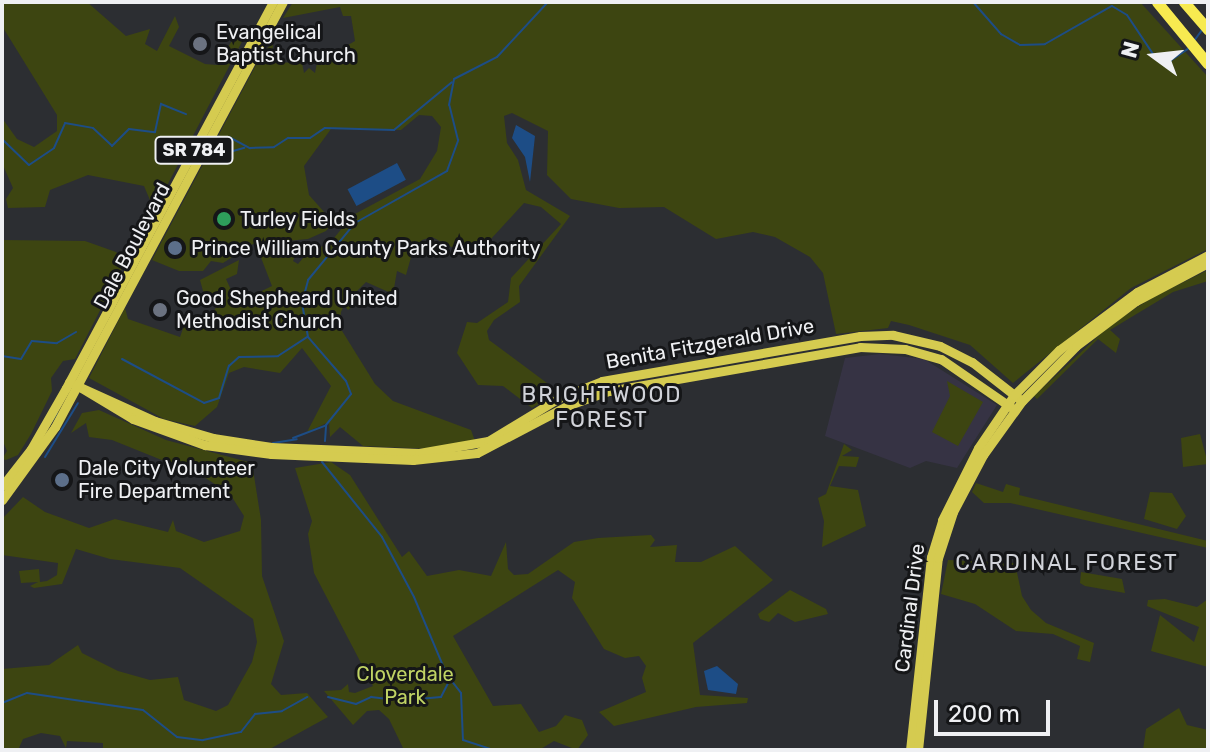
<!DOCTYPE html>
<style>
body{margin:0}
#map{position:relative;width:1210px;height:752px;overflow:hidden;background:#2c2e32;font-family:Rubik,sans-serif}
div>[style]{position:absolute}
.education>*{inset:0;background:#363344}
.green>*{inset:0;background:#3d4511}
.water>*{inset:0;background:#1d4d86;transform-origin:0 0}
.stream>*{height:2px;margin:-1px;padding:0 1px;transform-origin:1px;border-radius:1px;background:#1d4d86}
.major>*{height:9px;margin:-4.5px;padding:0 4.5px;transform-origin:4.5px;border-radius:4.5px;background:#d5cb50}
.highway>*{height:11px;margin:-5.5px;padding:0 5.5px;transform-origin:5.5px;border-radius:5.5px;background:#f7ea50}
.dots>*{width:22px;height:22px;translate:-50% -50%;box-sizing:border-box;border:4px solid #151618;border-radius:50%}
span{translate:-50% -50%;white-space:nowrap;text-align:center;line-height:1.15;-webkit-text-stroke:6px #151618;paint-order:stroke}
.shield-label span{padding:2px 6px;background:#151618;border:2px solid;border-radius:6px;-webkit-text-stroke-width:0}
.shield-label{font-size:18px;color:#eff0f3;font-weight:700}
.poi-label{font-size:20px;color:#eff0f3}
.left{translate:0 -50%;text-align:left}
.street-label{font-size:20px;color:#eff0f3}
.park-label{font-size:20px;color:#c0d364}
.neighbourhood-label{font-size:22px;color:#d1d3d9;letter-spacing:2px}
.frame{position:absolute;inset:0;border:4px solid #eff0f3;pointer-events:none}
.north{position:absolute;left:1114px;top:16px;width:80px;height:80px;-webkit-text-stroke:6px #151618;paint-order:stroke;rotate:285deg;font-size:22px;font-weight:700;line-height:32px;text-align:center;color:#eff0f3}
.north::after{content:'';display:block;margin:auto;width:28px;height:36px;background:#eff0f3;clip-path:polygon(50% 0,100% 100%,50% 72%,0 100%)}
.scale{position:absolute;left:934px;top:700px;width:116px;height:36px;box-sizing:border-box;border:4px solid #eff0f3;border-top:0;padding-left:10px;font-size:24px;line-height:28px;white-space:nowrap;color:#eff0f3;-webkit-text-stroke:6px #151618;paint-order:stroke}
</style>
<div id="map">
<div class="education">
<div style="clip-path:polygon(880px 354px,924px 359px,997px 405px,957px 468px,926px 461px,910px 468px,825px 436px,845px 358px)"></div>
</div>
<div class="green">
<div style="clip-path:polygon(2px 2px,87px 2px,126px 36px,150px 29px,145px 44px,157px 51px,175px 16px,179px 27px,169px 46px,205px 64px,217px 65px,233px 39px,246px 34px,159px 201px,152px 205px,144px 186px,88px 175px,50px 190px,45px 207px,8px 208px,6px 199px,13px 188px,2px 163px,2px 118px,17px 139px,34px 147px,57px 131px,57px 115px,2px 26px)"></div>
<div style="clip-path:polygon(293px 2px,1140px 2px,1208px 77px,1208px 249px,1131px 288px,1013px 383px,970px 345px,909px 325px,891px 321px,888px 328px,836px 334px,823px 273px,810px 257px,775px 237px,753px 232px,716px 239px,664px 207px,619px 208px,571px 199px,547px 175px,548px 131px,512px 113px,504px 116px,507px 143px,518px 160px,526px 190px,570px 216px,519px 286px,520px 302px,494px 320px,487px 331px,489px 340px,559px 392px,532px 408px,503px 386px,478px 385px,457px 353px,467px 322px,477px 323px,508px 302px,511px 278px,561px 224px,541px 207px,524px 203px,478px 253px,467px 255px,432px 237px,422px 240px,413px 250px,406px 275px,397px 271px,393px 294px,366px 282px,346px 302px,354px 297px,358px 302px,348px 310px,344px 305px,341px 312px,339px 326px,375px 384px,393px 401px,471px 430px,475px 441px,434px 449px,363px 446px,340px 427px,330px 437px,329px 422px,307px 432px,331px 386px,302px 348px,280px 373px,244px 367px,229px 373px,217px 407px,195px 426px,164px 419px,89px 378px,125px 308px,128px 319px,180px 337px,187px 317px,210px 318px,219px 302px,203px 291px,200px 280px,239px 260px,237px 274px,226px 279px,237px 303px,272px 286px,258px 250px,300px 246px,293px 261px,298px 264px,309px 251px,329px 244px,353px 215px,420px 179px,437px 151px,441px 127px,432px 116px,419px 115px,401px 130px,331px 129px,304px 166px,309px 195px,333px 222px,326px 231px,308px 239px,253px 244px,223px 263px,211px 261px,203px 271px,179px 271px,152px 260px,263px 52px,273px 43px,272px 62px,302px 63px,304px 73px,309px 68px,315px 73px,317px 63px,355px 41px,351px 16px,343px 16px,340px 7px,283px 18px)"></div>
<div style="clip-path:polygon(2px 240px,85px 241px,116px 252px,125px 262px,75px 359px,63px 361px,51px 378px,52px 391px,31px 434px,18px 455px,6px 460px,2px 459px,7px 451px,2px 439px)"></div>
<div style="clip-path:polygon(1208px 270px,1208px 281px,1173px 292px,1110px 330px,1120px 339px,1116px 353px,1098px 339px,1037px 399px,1034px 396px,1109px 326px,1151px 298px)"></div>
<div style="clip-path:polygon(947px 381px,983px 402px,958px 446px,932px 432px,950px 396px)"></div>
<div style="clip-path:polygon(99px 410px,166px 440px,252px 463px,261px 520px,262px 576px,284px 641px,271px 684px,281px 695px,307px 693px,328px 717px,268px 750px,103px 750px,103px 743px,67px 741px,66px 748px,60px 736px,41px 733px,23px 739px,18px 750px,2px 750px,2px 669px,49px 665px,78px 645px,82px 653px,118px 671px,150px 680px,178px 677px,184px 700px,216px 711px,228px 705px,252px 662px,257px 642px,253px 619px,180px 568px,110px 559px,76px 549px,62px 584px,34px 588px,30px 586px,38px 582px,21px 583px,19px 571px,39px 569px,40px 582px,47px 581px,57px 575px,58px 563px,2px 555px,2px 519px,23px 497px,45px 512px,89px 528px,115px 519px,168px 532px,173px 520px,176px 531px,204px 542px,240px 531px,244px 516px,230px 494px,204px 477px,112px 440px,89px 437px,86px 423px,71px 433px,82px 413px)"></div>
<div style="clip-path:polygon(1200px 434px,1208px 464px,1183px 467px,1181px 438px)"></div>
<div style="clip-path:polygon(844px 444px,852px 450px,842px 456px,859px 457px,858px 461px,856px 467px,839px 466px,830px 486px,858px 490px,866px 526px,822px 547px,824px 521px,818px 498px,826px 494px)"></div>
<div style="clip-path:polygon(331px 462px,350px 475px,402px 557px,409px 551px,427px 576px,459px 570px,491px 576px,506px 542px,508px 569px,514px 575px,528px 574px,574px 542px,598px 538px,651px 535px,655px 540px,650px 547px,677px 545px,675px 562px,701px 562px,735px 546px,773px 580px,693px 643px,700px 695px,748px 698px,747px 703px,696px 707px,614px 726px,599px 712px,646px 692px,642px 678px,646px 666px,639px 656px,625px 658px,604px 649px,572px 598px,575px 582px,558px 570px,453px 636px,493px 706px,521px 704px,539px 732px,556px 726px,565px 715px,582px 720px,588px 735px,577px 750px,554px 741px,539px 750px,404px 750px,389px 719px,379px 710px,367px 711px,353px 725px,324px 691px,341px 690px,348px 684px,349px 692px,355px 693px,373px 686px,314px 573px,308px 534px,312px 521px,295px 468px)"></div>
<div style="clip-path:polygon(976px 483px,1003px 492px,1006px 484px,1020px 488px,1019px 495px,1208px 541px,1208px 548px,1010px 503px,984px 503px,972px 492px)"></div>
<div style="clip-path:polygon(1150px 492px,1172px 493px,1186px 516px,1177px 529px,1144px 519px)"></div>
<div style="clip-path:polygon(948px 560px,1015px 563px,1022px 596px,1031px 610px,1046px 623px,1094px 643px,1090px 662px,1077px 659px,1080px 646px,1053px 634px,1016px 631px,975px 604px,941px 594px)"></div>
<div style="clip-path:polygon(1081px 572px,1122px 579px,1125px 593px,1085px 586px,1080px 583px)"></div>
<div style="clip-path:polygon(790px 590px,826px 609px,828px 614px,795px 622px,778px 613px,769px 622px,760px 619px,758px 614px)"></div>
<div style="clip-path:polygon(1165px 599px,1197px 607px,1208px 599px,1208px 667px,1151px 651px,1160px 615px,1194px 642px,1199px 627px,1147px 606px,1148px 600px)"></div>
<div style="clip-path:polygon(1179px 708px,1187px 725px,1208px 730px,1208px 750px,1143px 750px,1146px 729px)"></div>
</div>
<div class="water">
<div style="clip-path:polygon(516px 125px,535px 136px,530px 182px,525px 157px,512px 138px)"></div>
<div style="left:397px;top:163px;width:19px;height:56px;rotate:62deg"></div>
<div style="clip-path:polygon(717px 666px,738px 684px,736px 694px,708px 690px,704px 671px)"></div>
</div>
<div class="stream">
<div style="left:973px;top:2px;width:43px;rotate:48.8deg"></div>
<div style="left:1001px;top:34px;width:22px;rotate:30deg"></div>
<div style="left:1020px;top:45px;width:25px;rotate:-2deg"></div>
<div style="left:1045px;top:44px;width:77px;rotate:-29.6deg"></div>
<div style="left:1112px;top:6px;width:17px;rotate:31deg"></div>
<div style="left:1127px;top:15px;width:50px;rotate:56.3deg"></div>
<div style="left:1155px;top:57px;width:16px;rotate:15deg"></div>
<div style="left:1170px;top:61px;width:22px;rotate:-34deg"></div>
<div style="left:1194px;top:41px;width:14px;rotate:-54deg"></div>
<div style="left:229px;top:137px;width:24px;rotate:28deg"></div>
<div style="left:250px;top:148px;width:24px;rotate:-2deg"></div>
<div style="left:274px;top:147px;width:17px;rotate:-33deg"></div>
<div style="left:288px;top:138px;width:22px"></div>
<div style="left:310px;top:138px;width:18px;rotate:-34deg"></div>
<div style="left:325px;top:128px;width:69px;rotate:1.7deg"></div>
<div style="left:394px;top:130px;width:75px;rotate:-39.6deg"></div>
<div style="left:2px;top:139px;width:37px;rotate:44deg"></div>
<div style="left:29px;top:165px;width:30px;rotate:-34deg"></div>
<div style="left:54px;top:148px;width:27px;rotate:-66deg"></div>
<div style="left:65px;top:123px;width:28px;rotate:10deg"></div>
<div style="left:93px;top:128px;width:26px;rotate:43deg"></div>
<div style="left:112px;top:146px;width:24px;rotate:-45deg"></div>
<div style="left:129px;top:129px;width:26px;rotate:7deg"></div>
<div style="left:155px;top:132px;width:29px;rotate:-78deg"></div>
<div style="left:161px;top:104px;width:27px;rotate:22deg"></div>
<div style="left:205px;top:159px;width:41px;rotate:-15.8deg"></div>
<div style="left:2px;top:356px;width:19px;rotate:9deg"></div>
<div style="left:21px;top:359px;width:21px;rotate:-59deg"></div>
<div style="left:32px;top:341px;width:25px;rotate:5deg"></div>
<div style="left:57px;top:343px;width:22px;rotate:-30deg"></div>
<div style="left:122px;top:359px;width:93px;rotate:28.2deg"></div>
<div style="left:204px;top:403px;width:16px;rotate:-18deg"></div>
<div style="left:219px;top:398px;width:34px;rotate:-73deg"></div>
<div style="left:229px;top:366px;width:13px;rotate:-42deg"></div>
<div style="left:239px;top:357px;width:39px;rotate:-1deg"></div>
<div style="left:278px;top:356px;width:35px;rotate:-33deg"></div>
<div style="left:50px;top:424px;width:13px;rotate:-58deg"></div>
<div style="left:293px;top:438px;width:34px;rotate:-21deg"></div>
<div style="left:325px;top:441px;width:16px;rotate:-86deg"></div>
<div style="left:326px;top:425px;width:40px;rotate:-51deg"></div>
<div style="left:351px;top:394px;width:14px;rotate:-111deg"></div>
<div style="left:346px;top:381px;width:58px;rotate:-130.8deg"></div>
<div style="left:308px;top:337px;width:35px;rotate:-100deg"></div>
<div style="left:302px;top:303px;width:24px;rotate:-75deg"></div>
<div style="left:308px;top:280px;width:74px;rotate:-50.5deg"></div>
<div style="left:355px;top:223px;width:106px;rotate:-29.5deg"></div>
<div style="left:447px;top:171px;width:33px;rotate:-70deg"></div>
<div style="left:458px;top:140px;width:36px;rotate:-104deg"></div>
<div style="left:449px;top:105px;width:26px;rotate:-79deg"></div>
<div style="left:454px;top:79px;width:48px;rotate:-27.1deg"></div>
<div style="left:497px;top:57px;width:75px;rotate:-47.2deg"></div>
<div style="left:273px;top:443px;width:24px;rotate:-9deg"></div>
<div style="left:45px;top:457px;width:63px;rotate:-58.6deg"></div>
<div style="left:322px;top:462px;width:96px;rotate:51.3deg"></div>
<div style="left:382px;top:537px;width:68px;rotate:61.9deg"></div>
<div style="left:414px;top:597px;width:85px;rotate:67.1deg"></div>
<div style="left:447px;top:675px;width:23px;rotate:52deg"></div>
<div style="left:461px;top:693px;width:47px;rotate:87.6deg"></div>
<div style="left:463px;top:740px;width:32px;rotate:18deg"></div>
<div style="left:328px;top:697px;width:29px;rotate:14deg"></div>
<div style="left:356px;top:704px;width:17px;rotate:-25deg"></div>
<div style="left:371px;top:697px;width:17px;rotate:7deg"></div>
<div style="left:397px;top:701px;width:44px;rotate:-5.2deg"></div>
<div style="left:441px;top:697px;width:20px;rotate:-63deg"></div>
<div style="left:2px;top:703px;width:27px;rotate:-22deg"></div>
<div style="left:27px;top:693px;width:117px;rotate:8.3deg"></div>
<div style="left:143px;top:710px;width:43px;rotate:38.5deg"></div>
<div style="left:177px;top:737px;width:26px;rotate:7deg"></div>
<div style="left:203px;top:740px;width:39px;rotate:-12deg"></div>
<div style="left:241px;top:732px;width:23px;rotate:-52deg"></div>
<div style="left:255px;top:714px;width:27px;rotate:-6deg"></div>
<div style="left:282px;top:711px;width:29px;rotate:-29deg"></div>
</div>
<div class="major">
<div style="left:69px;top:382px;width:94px;rotate:24.4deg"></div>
<div style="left:155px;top:421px;width:60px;rotate:16.3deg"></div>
<div style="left:213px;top:438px;width:59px;rotate:8.8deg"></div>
<div style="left:271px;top:447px;width:148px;rotate:2.3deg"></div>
<div style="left:419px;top:453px;width:70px;rotate:-9.9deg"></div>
<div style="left:488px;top:441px;width:83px;rotate:-31.2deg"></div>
<div style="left:559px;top:398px;width:46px;rotate:-21.6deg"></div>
<div style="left:602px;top:381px;width:262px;rotate:-9.9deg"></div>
<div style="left:860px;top:336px;width:33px;rotate:-2deg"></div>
<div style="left:893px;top:335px;width:48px;rotate:13.2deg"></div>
<div style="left:940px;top:346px;width:36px;rotate:27deg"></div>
<div style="left:972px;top:362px;width:63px;rotate:38deg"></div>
<div style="left:78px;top:386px;width:64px;rotate:31deg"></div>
<div style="left:133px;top:419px;width:77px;rotate:19.9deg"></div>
<div style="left:205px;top:445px;width:67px;rotate:7.8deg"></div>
<div style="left:271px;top:454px;width:142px;rotate:2.4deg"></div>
<div style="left:413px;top:460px;width:64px;rotate:-6.2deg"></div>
<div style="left:477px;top:453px;width:104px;rotate:-27.6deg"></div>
<div style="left:569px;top:405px;width:42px;rotate:-19.3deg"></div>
<div style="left:609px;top:391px;width:255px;rotate:-9.9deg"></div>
<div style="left:860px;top:347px;width:45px;rotate:2.5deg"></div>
<div style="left:905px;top:349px;width:37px;rotate:16deg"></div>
<div style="left:941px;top:359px;width:90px;rotate:34.6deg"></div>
<div style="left:2px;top:486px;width:47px;rotate:-51.9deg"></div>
<div style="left:31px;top:449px;width:70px;rotate:-60.2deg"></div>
<div style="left:66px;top:388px;width:438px;rotate:-61.8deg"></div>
<div style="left:2px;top:500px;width:90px;rotate:-54deg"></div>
<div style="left:55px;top:427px;width:482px;rotate:-61.8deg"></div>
<div style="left:910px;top:750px;width:194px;rotate:-83.8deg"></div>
<div style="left:931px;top:557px;width:39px;rotate:-73deg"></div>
<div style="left:942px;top:520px;width:80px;rotate:-63.4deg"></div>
<div style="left:978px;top:448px;width:64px;rotate:-55.8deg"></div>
<div style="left:1014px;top:395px;width:64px;rotate:-45deg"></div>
<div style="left:1059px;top:350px;width:97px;rotate:-36.6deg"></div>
<div style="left:1137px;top:292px;width:80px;rotate:-27.5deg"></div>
<div style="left:918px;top:750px;width:193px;rotate:-84.1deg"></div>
<div style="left:938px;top:558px;width:48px;rotate:-71.9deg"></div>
<div style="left:953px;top:512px;width:64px;rotate:-62.2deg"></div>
<div style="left:983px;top:455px;width:67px;rotate:-54.2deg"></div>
<div style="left:1022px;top:401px;width:77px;rotate:-45.5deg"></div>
<div style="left:1076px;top:346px;width:75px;rotate:-36.9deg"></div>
<div style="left:1136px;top:301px;width:81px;rotate:-27.8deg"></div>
</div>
<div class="highway">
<div style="left:1157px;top:2px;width:80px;rotate:50.6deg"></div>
<div style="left:1184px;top:2px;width:37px;rotate:49deg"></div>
</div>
<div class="dots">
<div style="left:200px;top:44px;background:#6b7280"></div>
<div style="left:224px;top:219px;background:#2e9e5b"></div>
<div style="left:175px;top:248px;background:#5c6f8a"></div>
<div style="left:160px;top:310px;background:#6b7280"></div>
<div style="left:62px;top:480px;background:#5c6f8a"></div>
</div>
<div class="shield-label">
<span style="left:194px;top:150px">SR 784</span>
</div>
<div class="poi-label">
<span class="left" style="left:216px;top:44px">Evangelical<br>Baptist Church</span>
<span class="left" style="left:240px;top:219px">Turley Fields</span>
<span class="left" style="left:191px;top:248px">Prince William County Parks Authority</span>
<span class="left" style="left:176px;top:310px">Good Shepheard United<br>Methodist Church</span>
<span class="left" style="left:78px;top:480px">Dale City Volunteer<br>Fire Department</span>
</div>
<div class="street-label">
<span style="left:132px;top:246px;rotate:-62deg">Dale Boulevard</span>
<span style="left:710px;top:344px;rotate:-10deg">Benita Fitzgerald Drive</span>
<span style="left:910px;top:608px;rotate:-83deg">Cardinal Drive</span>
</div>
<div class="park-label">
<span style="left:405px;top:686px">Cloverdale<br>Park</span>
</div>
<div class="neighbourhood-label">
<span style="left:602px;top:407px">BRIGHTWOOD<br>FOREST</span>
<span style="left:1067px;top:563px">CARDINAL FOREST</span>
</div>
<div class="frame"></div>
<div class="north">N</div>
<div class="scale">200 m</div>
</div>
